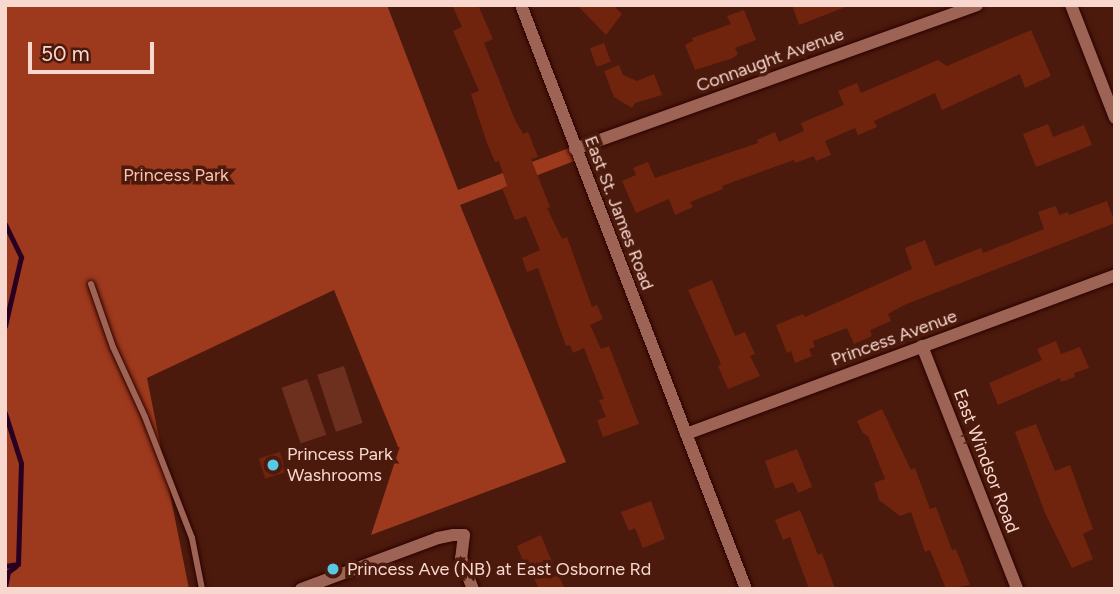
<!DOCTYPE html>
<style>
body{margin:0}
#map{position:relative;width:1120px;height:594px;overflow:hidden;background:#4b1a0d;font-family:Figtree,sans-serif}
div>[style]{position:absolute}
.green>*{inset:0;background:#6e301e;transform-origin:0 0}
.forest>*{inset:0;background:#9d391c}
.stream>*{height:5px;margin:-2.5px;padding:0 2.5px;transform-origin:2.5px;border-radius:2.5px;background:#290022}
.building>*{inset:0;background:#70240e;transform-origin:0 0}
.roads{filter:drop-shadow(0 0 2px #2e0100) drop-shadow(0 0 2px #2e0100)}
.service>*{height:6px;margin:-3px;padding:0 3px;transform-origin:3px;border-radius:3px;background:#9d6455}
.minor>*{height:12px;margin:-6px;padding:0 6px;transform-origin:6px;border-radius:6px;background:#9d6455}
.dots>*{width:19px;height:19px;translate:-50% -50%;box-sizing:border-box;border:4px solid #4b1a0d;border-radius:50%}
span{translate:-50% -50%;white-space:nowrap;text-align:center;line-height:1.15;-webkit-text-stroke:7px #4b1a0d;paint-order:stroke}
.street-label{font-size:18px;color:#f8d7ce}
.park-label{font-size:18px;color:#fbc3b3}
.poi-label{font-size:18px;color:#f8d7ce}
.left{translate:0 -50%;text-align:left}
.frame{position:absolute;inset:0;border:7px solid #f8d7ce;pointer-events:none}
.scale{position:absolute;left:28px;top:42px;width:126px;height:32px;box-sizing:border-box;border:4px solid #f8d7ce;border-top:0;padding-left:9px;font-size:21px;line-height:24px;white-space:nowrap;color:#f8d7ce;-webkit-text-stroke:5px #4b1a0d;paint-order:stroke}
</style>
<div id="map">
<div class="green">
<div style="left:344px;top:366px;width:60px;height:28px;rotate:72deg"></div>
<div style="left:307px;top:379px;width:59px;height:27px;rotate:71deg"></div>
</div>
<div class="forest">
<div style="clip-path:polygon(5px 5px,387px 5px,458px 190px,577px 145px,582px 158px,460px 205px,566px 462px,371px 535px,399px 449px,334px 290px,147px 378px,189px 589px,5px 589px)"></div>
</div>
<div class="stream">
<div style="left:5px;top:224px;width:37px;rotate:64deg"></div>
<div style="left:21px;top:257px;width:71px;rotate:103.1deg"></div>
<div style="left:5px;top:413px;width:52px;rotate:72.3deg"></div>
<div style="left:21px;top:463px;width:101px;rotate:91.7deg"></div>
<div style="left:18px;top:564px;width:13px;rotate:171deg"></div>
<div style="left:5px;top:587px;width:15px;rotate:-79deg"></div>
<div style="left:8px;top:572px;width:10px;rotate:-37deg"></div>
</div>
<div class="building">
<div style="clip-path:polygon(452px 5px,478px 5px,493px 39px,484px 43px,515px 120px,523px 134px,528px 132px,538px 157px,531px 159px,550px 207px,547px 208px,562px 239px,567px 237px,592px 307px,597px 305px,603px 319px,590px 325px,601px 349px,609px 346px,639px 424px,603px 437px,597px 420px,606px 417px,599px 400px,604px 399px,584px 348px,573px 353px,570px 345px,566px 346px,538px 268px,527px 272px,522px 258px,540px 250px,526px 216px,515px 220px,502px 188px,507px 186px,499px 161px,495px 162px,487px 143px,471px 94px,479px 91px,453px 31px,462px 27px)"></div>
<div style="clip-path:polygon(577px 5px,613px 5px,622px 14px,606px 35px)"></div>
<div style="clip-path:polygon(792px 5px,848px 5px,848px 6px,799px 25px)"></div>
<div style="clip-path:polygon(744px 10px,756px 40px,735px 48px,738px 54px,733px 58px,695px 70px,685px 45px,693px 41px,692px 38px,731px 24px,727px 16px)"></div>
<div style="clip-path:polygon(1031px 30px,1051px 76px,1025px 88px,1020px 74px,942px 110px,935px 93px,874px 121px,877px 127px,858px 135px,855px 128px,825px 141px,831px 155px,816px 161px,814px 156px,795px 163px,794px 160px,722px 186px,723px 189px,690px 202px,693px 207px,675px 215px,669px 199px,636px 213px,622px 181px,636px 175px,633px 168px,648px 162px,655px 178px,758px 143px,757px 140px,775px 132px,779px 142px,804px 131px,801px 123px,844px 105px,838px 91px,857px 83px,861px 93px,938px 60px,947px 66px)"></div>
<div style="left:604px;top:43px;width:20px;height:15px;rotate:70deg"></div>
<div style="clip-path:polygon(619px 65px,623px 75px,637px 81px,654px 74px,662px 95px,635px 103px,632px 108px,614px 97px,604px 71px)"></div>
<div style="clip-path:polygon(1048px 124px,1053px 137px,1084px 125px,1092px 145px,1036px 167px,1023px 134px)"></div>
<div style="clip-path:polygon(1107px 201px,1115px 223px,904px 305px,888px 314px,891px 321px,870px 330px,872px 336px,854px 344px,847px 328px,813px 341px,815px 347px,809px 349px,812px 356px,795px 363px,791px 351px,787px 353px,776px 325px,803px 314px,805px 317px,912px 269px,905px 248px,925px 240px,935px 266px,981px 248px,983px 253px,1044px 229px,1038px 212px,1056px 206px,1059px 215px,1068px 212px,1069px 215px)"></div>
<div style="clip-path:polygon(712px 280px,735px 336px,745px 332px,755px 354px,750px 356px,760px 376px,728px 389px,718px 366px,721px 364px,688px 290px)"></div>
<div style="clip-path:polygon(1056px 341px,1061px 354px,1080px 347px,1089px 368px,1074px 373px,1075px 377px,1061px 382px,1060px 378px,998px 405px,989px 383px,1042px 360px,1037px 349px)"></div>
<div style="clip-path:polygon(882px 409px,911px 470px,915px 468px,930px 509px,936px 507px,952px 550px,956px 549px,970px 585px,946px 589px,930px 550px,925px 552px,911px 512px,900px 516px,879px 500px,874px 483px,885px 479px,868px 436px,863px 433px,857px 421px)"></div>
<div style="clip-path:polygon(1036px 424px,1055px 471px,1070px 465px,1093px 529px,1083px 534px,1093px 559px,1072px 568px,1045px 513px,1015px 432px)"></div>
<div style="clip-path:polygon(797px 449px,812px 487px,798px 493px,793px 482px,775px 489px,765px 461px)"></div>
<div style="left:280px;top:452px;width:21px;height:22px;rotate:73deg"></div>
<div style="clip-path:polygon(651px 501px,665px 539px,643px 548px,635px 528px,629px 531px,621px 512px)"></div>
<div style="clip-path:polygon(800px 510px,818px 555px,822px 553px,835px 589px,809px 589px,790px 537px,783px 540px,775px 520px)"></div>
<div style="clip-path:polygon(541px 535px,549px 555px,565px 589px,539px 589px,528px 564px,525px 566px,517px 546px)"></div>
</div>
<div class="roads">
<div class="service">
<div style="left:91px;top:284px;width:67px;rotate:70.8deg"></div>
<div style="left:113px;top:347px;width:77px;rotate:65.4deg"></div>
<div style="left:145px;top:417px;width:130px;rotate:68.8deg"></div>
<div style="left:192px;top:538px;width:52px;rotate:78.9deg"></div>
</div>
<div class="minor">
<div style="left:521px;top:5px;width:626px;rotate:68.93deg"></div>
<div style="left:1071px;top:5px;width:121px;rotate:68.7deg"></div>
<div style="left:575px;top:149px;width:427px;rotate:-19.7deg"></div>
<div style="left:922px;top:346px;width:261px;rotate:68.6deg"></div>
<div style="left:686px;top:434px;width:458px;rotate:-20.3deg"></div>
<div style="left:301px;top:589px;width:146px;rotate:-20.4deg"></div>
<div style="left:438px;top:538px;width:16px;rotate:-11deg"></div>
<div style="left:454px;top:535px;width:10px"></div>
<div style="left:464px;top:535px;width:23px;rotate:97deg"></div>
<div style="left:461px;top:558px;width:33px;rotate:69deg"></div>
</div>
</div>
<div class="dots">
<div style="left:273px;top:465px;background:#58c8e4"></div>
<div style="left:333px;top:569px;background:#58c8e4"></div>
</div>
<div class="street-label">
<span style="left:770px;top:60px;rotate:-20deg">Connaught Avenue</span>
<span style="left:619px;top:213px;rotate:69deg">East St. James Road</span>
<span style="left:894px;top:338px;rotate:-20deg">Princess Avenue</span>
<span style="left:986px;top:461px;rotate:69deg">East Windsor Road</span>
</div>
<div class="park-label">
<span style="left:176px;top:175px">Princess Park</span>
</div>
<div class="poi-label">
<span class="left" style="left:287px;top:465px">Princess Park<br>Washrooms</span>
<span class="left" style="left:347px;top:569px">Princess Ave (NB) at East Osborne Rd</span>
</div>
<div class="frame"></div>
<div class="scale">50 m</div>
</div>
